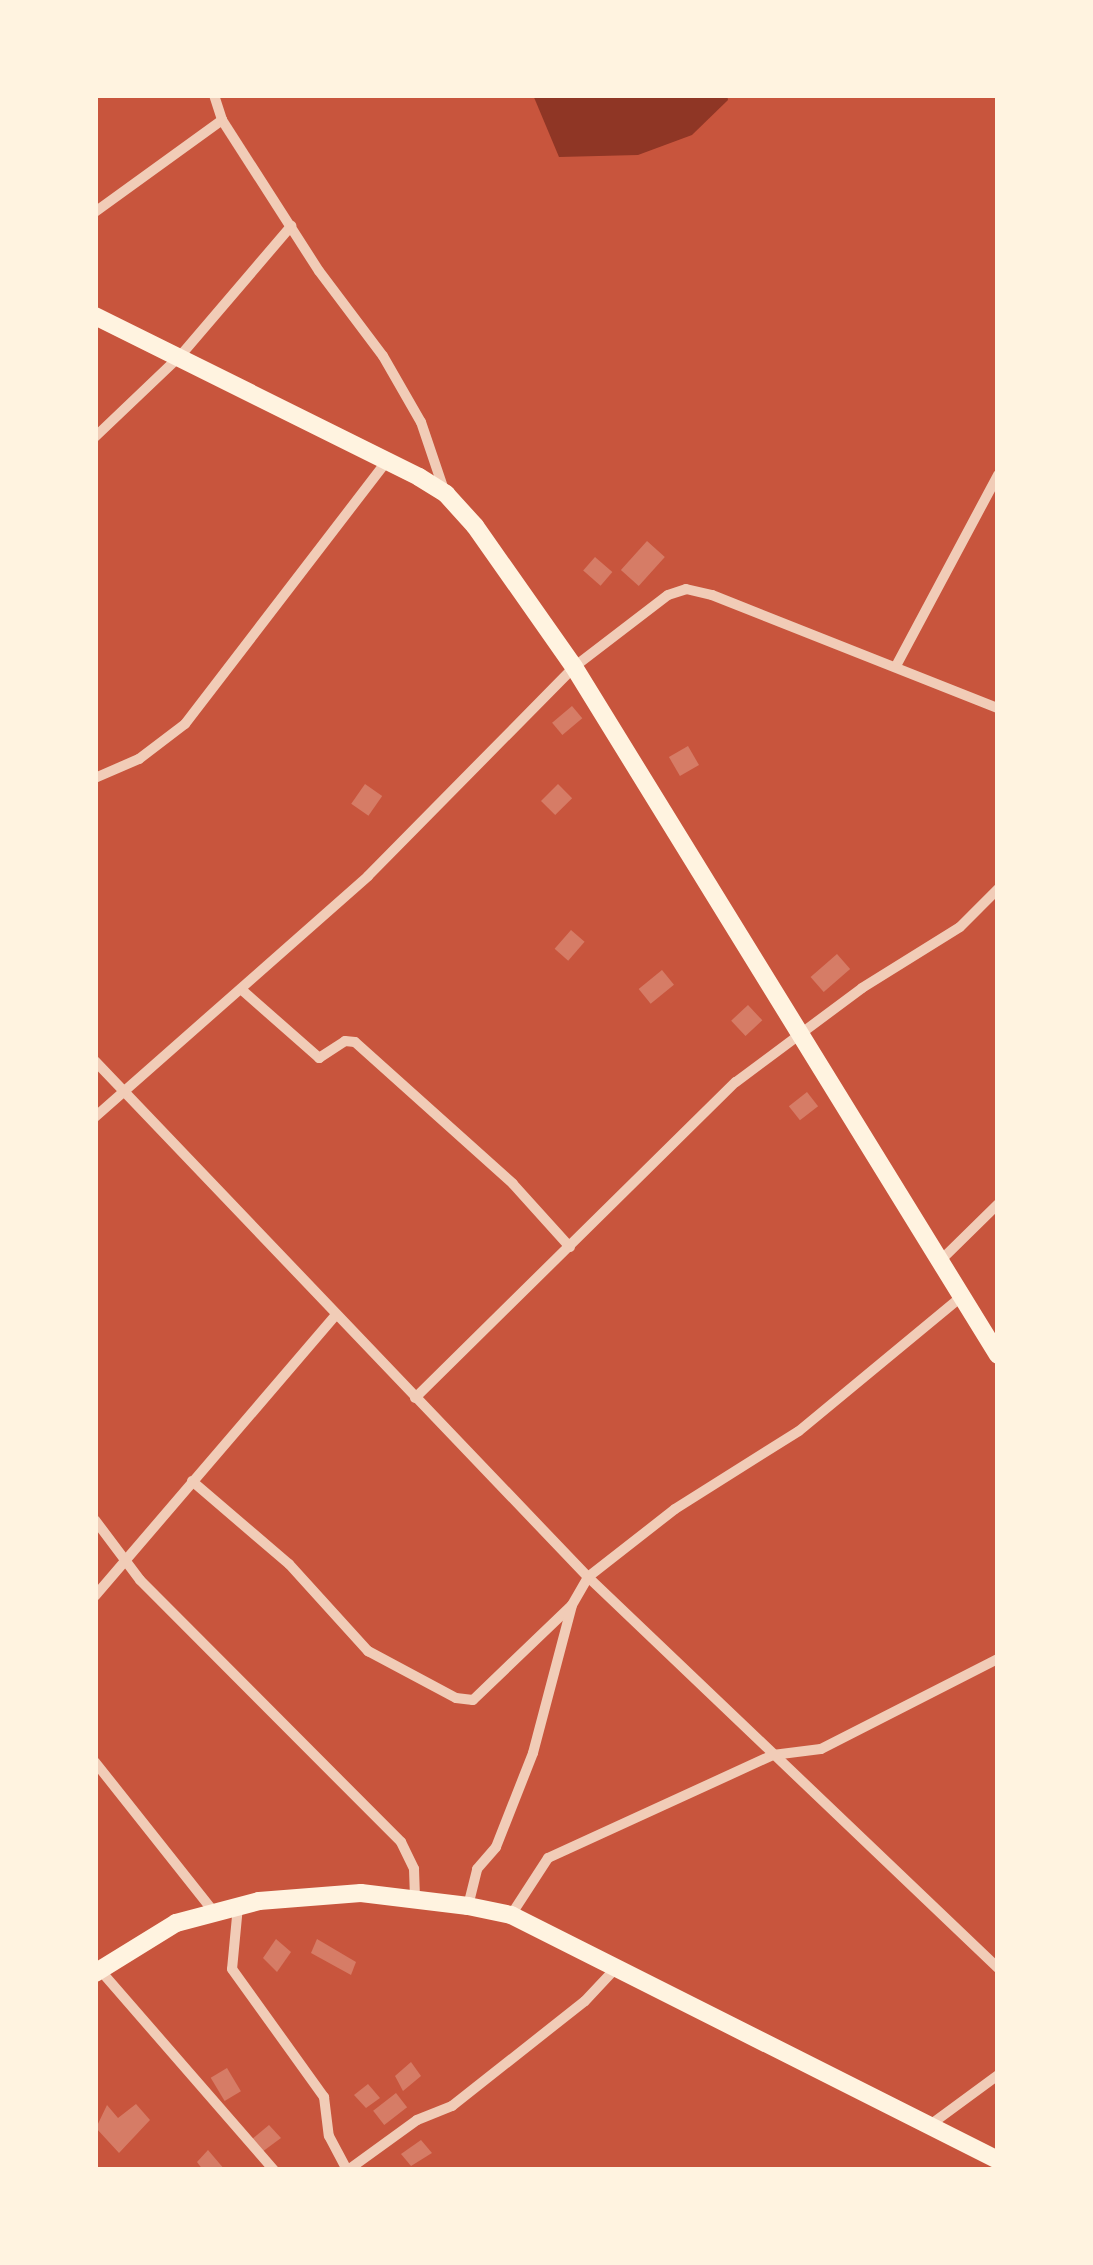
<!DOCTYPE html>
<style>
body{margin:0}
#map{position:relative;width:1093px;height:2265px;overflow:hidden;background:#c8553d;font-family:"PT Sans Narrow",sans-serif}
div>[style]{position:absolute}
.water>*{inset:0;background:#8f3625}
.building>*{inset:0;background:#d67c66;transform-origin:0 0}
.minor>*{height:10px;margin:-5px;padding:0 5px;transform-origin:5px;border-radius:5px;background:#f1ccb7}
.primary>*{height:18px;margin:-9px;padding:0 9px;transform-origin:9px;border-radius:9px;background:#fff3e0}
span{translate:-50% -50%;white-space:nowrap;text-align:center;line-height:1.15;-webkit-text-stroke:10px #fff3e0;paint-order:stroke}
.frame{position:absolute;inset:0;border:98px solid #fff3e0;pointer-events:none}
</style>
<div id="map">
<div class="water">
<div style="clip-path:polygon(533px 95px,727px 95px,728px 100px,692px 135px,638px 155px,559px 157px)"></div>
</div>
<div class="building">
<div style="left:647px;top:541px;width:24px;height:39px;rotate:42deg"></div>
<div style="left:595px;top:557px;width:23px;height:18px;rotate:41deg"></div>
<div style="left:572px;top:706px;width:16px;height:26px;rotate:50deg"></div>
<div style="left:688px;top:746px;width:22px;height:22px;rotate:60deg"></div>
<div style="left:365px;top:784px;width:21px;height:24px;rotate:35deg"></div>
<div style="left:558px;top:784px;width:20px;height:24px;rotate:45deg"></div>
<div style="left:571px;top:930px;width:18px;height:25px;rotate:41deg"></div>
<div style="left:837px;top:954px;width:20px;height:35px;rotate:49deg"></div>
<div style="left:662px;top:970px;width:19px;height:30px;rotate:51deg"></div>
<div style="left:748px;top:1005px;width:21px;height:23px;rotate:47deg"></div>
<div style="left:807px;top:1092px;width:18px;height:23px;rotate:52deg"></div>
<div style="clip-path:polygon(276px 1939px,291px 1952px,277px 1972px,263px 1958px)"></div>
<div style="clip-path:polygon(317px 1939px,356px 1962px,351px 1975px,311px 1953px)"></div>
<div style="clip-path:polygon(411px 2062px,421px 2076px,403px 2091px,395px 2076px)"></div>
<div style="left:227px;top:2068px;width:27px;height:19px;rotate:59deg"></div>
<div style="clip-path:polygon(368px 2084px,380px 2098px,366px 2108px,354px 2095px)"></div>
<div style="left:396px;top:2093px;width:18px;height:29px;rotate:52deg"></div>
<div style="clip-path:polygon(136px 2104px,150px 2120px,119px 2153px,96px 2128px,107px 2105px,118px 2118px)"></div>
<div style="clip-path:polygon(269px 2125px,281px 2138px,262px 2152px,251px 2140px)"></div>
<div style="clip-path:polygon(421px 2140px,432px 2153px,411px 2166px,401px 2154px)"></div>
<div style="clip-path:polygon(208px 2150px,225px 2170px,203px 2170px,197px 2162px)"></div>
</div>
<div class="minor">
<div style="left:214px;top:95px;width:26px;rotate:72deg"></div>
<div style="left:222px;top:120px;width:179px;rotate:57.3deg"></div>
<div style="left:319px;top:271px;width:106px;rotate:53deg"></div>
<div style="left:383px;top:356px;width:76px;rotate:60.1deg"></div>
<div style="left:421px;top:422px;width:75px;rotate:71.3deg"></div>
<div style="left:95px;top:212px;width:157px;rotate:-35.9deg"></div>
<div style="left:95px;top:437px;width:119px;rotate:-43.6deg"></div>
<div style="left:181px;top:355px;width:170px;rotate:-49.5deg"></div>
<div style="left:896px;top:666px;width:217px;rotate:-61.9deg"></div>
<div style="left:95px;top:778px;width:48px;rotate:-23.4deg"></div>
<div style="left:139px;top:759px;width:58px;rotate:-37.3deg"></div>
<div style="left:185px;top:724px;width:332px;rotate:-52.5deg"></div>
<div style="left:242px;top:990px;width:103px;rotate:41.4deg"></div>
<div style="left:319px;top:1058px;width:31px;rotate:-33deg"></div>
<div style="left:345px;top:1041px;width:10px;rotate:6deg"></div>
<div style="left:355px;top:1042px;width:212px;rotate:41.9deg"></div>
<div style="left:513px;top:1184px;width:85px;rotate:47.9deg"></div>
<div style="left:95px;top:1061px;width:714px;rotate:46.31deg"></div>
<div style="left:588px;top:1577px;width:567px;rotate:43.64deg"></div>
<div style="left:95px;top:1117px;width:364px;rotate:-41.4deg"></div>
<div style="left:368px;top:876px;width:293px;rotate:-45.4deg"></div>
<div style="left:574px;top:667px;width:118px;rotate:-37.5deg"></div>
<div style="left:668px;top:595px;width:19px;rotate:-18deg"></div>
<div style="left:686px;top:589px;width:27px;rotate:13deg"></div>
<div style="left:712px;top:595px;width:308px;rotate:21.6deg"></div>
<div style="left:940px;top:1261px;width:81px;rotate:-44.5deg"></div>
<div style="left:415px;top:1398px;width:450px;rotate:-44.6deg"></div>
<div style="left:736px;top:1082px;width:157px;rotate:-36.7deg"></div>
<div style="left:862px;top:988px;width:115px;rotate:-31.9deg"></div>
<div style="left:960px;top:927px;width:54px;rotate:-45deg"></div>
<div style="left:192px;top:1481px;width:128px;rotate:40.6deg"></div>
<div style="left:289px;top:1564px;width:118px;rotate:47.8deg"></div>
<div style="left:368px;top:1651px;width:100px;rotate:28.1deg"></div>
<div style="left:456px;top:1698px;width:17px;rotate:7deg"></div>
<div style="left:473px;top:1700px;width:136px;rotate:-43.8deg"></div>
<div style="left:95px;top:1520px;width:75px;rotate:53.1deg"></div>
<div style="left:140px;top:1580px;width:370px;rotate:45.1deg"></div>
<div style="left:401px;top:1842px;width:30px;rotate:64deg"></div>
<div style="left:414px;top:1869px;width:26px;rotate:88deg"></div>
<div style="left:95px;top:1596px;width:367px;rotate:-49.4deg"></div>
<div style="left:95px;top:1762px;width:190px;rotate:51.6deg"></div>
<div style="left:238px;top:1906px;width:63px;rotate:95.4deg"></div>
<div style="left:232px;top:1969px;width:158px;rotate:54.3deg"></div>
<div style="left:324px;top:2097px;width:39px;rotate:83deg"></div>
<div style="left:329px;top:2136px;width:38px;rotate:62deg"></div>
<div style="left:468px;top:1906px;width:38px;rotate:-76deg"></div>
<div style="left:477px;top:1869px;width:29px;rotate:-49deg"></div>
<div style="left:496px;top:1847px;width:101px;rotate:-68.5deg"></div>
<div style="left:533px;top:1753px;width:153px;rotate:-75.2deg"></div>
<div style="left:572px;top:1605px;width:32px;rotate:-60deg"></div>
<div style="left:588px;top:1577px;width:110px;rotate:-38deg"></div>
<div style="left:675px;top:1509px;width:146px;rotate:-32.2deg"></div>
<div style="left:799px;top:1431px;width:212px;rotate:-39.6deg"></div>
<div style="left:511px;top:1915px;width:68px;rotate:-57deg"></div>
<div style="left:548px;top:1858px;width:247px;rotate:-24.6deg"></div>
<div style="left:773px;top:1755px;width:48px;rotate:-7.1deg"></div>
<div style="left:821px;top:1749px;width:199px;rotate:-27deg"></div>
<div style="left:100px;top:1970px;width:265px;rotate:49deg"></div>
<div style="left:930px;top:2125px;width:84px;rotate:-36.3deg"></div>
<div style="left:348px;top:2170px;width:85px;rotate:-35.9deg"></div>
<div style="left:417px;top:2120px;width:38px;rotate:-22deg"></div>
<div style="left:452px;top:2106px;width:169px;rotate:-38.3deg"></div>
<div style="left:585px;top:2001px;width:45px;rotate:-46.8deg"></div>
</div>
<div class="primary">
<div style="left:95px;top:316px;width:362px;rotate:26.4deg"></div>
<div style="left:419px;top:477px;width:32px;rotate:32deg"></div>
<div style="left:446px;top:494px;width:43px;rotate:47.8deg"></div>
<div style="left:475px;top:526px;width:172px;rotate:54.9deg"></div>
<div style="left:574px;top:667px;width:808px;rotate:58.36deg"></div>
<div style="left:95px;top:1973px;width:95px;rotate:-31.7deg"></div>
<div style="left:176px;top:1923px;width:86px;rotate:-14.8deg"></div>
<div style="left:259px;top:1901px;width:102px;rotate:-4.5deg"></div>
<div style="left:361px;top:1893px;width:108px;rotate:6.9deg"></div>
<div style="left:468px;top:1906px;width:44px;rotate:11.8deg"></div>
<div style="left:511px;top:1915px;width:545px;rotate:26.71deg"></div>
</div>
<div class="frame"></div>
</div>
